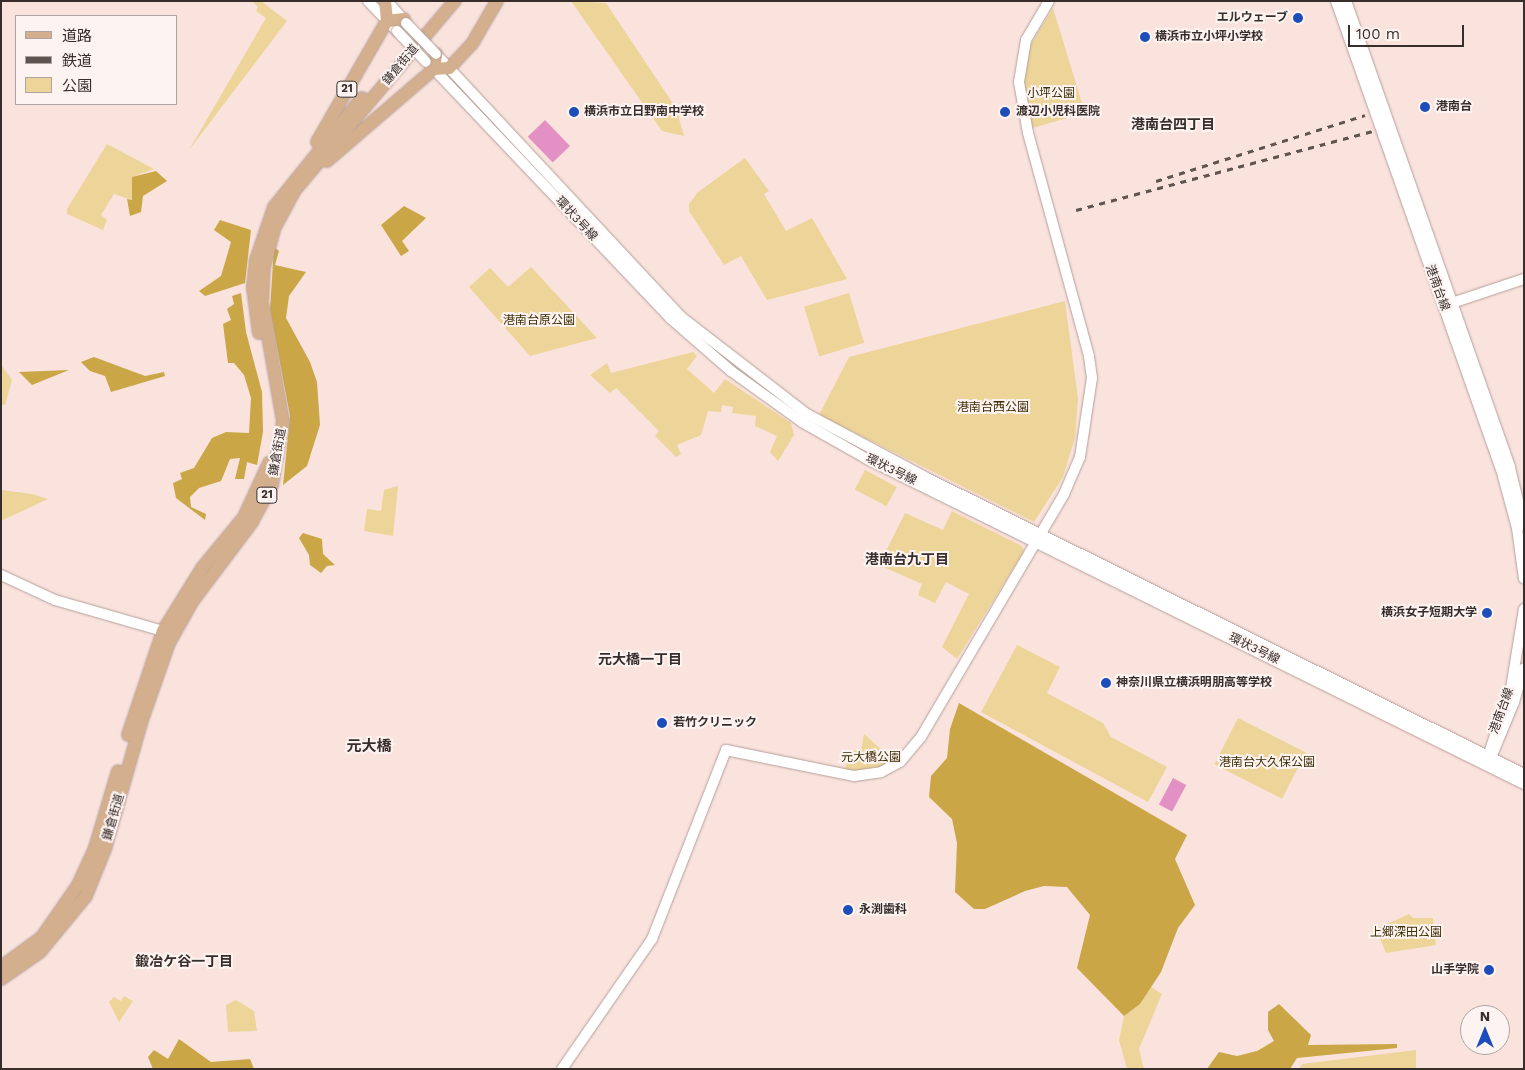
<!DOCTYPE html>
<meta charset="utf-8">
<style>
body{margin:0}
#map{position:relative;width:1525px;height:1070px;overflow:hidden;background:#fae3dd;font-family:"Work Sans","Noto Sans JP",sans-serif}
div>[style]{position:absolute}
.green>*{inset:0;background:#edd498;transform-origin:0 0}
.forest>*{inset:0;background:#caa647}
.water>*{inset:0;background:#e390c4;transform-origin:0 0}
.roads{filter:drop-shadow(0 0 1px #b59f9a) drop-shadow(0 0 1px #b59f9a)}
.tertiary>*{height:10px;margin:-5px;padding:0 5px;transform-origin:5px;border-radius:5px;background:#fff}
.primary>*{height:12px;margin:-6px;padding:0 6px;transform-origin:6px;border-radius:6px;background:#d4af8d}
.rail>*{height:2.5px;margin-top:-1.25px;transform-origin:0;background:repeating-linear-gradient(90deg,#605451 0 6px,transparent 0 12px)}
.bridges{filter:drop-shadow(0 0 1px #b59f9a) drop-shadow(0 0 1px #b59f9a)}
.tertiary-bridge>*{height:10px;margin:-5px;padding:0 5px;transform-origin:5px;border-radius:5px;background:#fff}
.dots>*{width:14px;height:14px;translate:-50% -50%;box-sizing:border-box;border:2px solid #fdf3f1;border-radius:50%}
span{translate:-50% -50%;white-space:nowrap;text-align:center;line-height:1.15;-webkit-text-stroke:4px #fdf3f1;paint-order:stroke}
.shield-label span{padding:1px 4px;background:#fdf3f1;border:1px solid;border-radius:4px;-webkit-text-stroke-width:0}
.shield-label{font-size:11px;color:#372e2c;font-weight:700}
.poi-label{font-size:12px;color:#372e2c;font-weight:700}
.right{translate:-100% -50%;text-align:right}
.left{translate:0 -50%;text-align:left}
.street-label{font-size:12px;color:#372e2c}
.park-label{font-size:12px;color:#3c2d03}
.neighbourhood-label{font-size:14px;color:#372e2c;font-weight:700}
.quarter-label{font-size:15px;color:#372e2c;font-weight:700}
.frame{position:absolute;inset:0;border:2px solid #372e2c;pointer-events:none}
.legend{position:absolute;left:15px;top:15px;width:162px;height:90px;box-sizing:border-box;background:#fdf3f1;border:1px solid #aea4a2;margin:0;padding:6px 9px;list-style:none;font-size:15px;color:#372e2c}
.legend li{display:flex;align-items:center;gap:10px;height:25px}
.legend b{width:25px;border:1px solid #aea4a2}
.north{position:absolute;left:1460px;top:1005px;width:50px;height:50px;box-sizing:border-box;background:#fdf3f1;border:1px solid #aea4a2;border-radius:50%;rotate:0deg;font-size:14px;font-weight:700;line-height:20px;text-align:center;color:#372e2c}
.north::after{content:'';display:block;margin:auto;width:18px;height:22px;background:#1c4dba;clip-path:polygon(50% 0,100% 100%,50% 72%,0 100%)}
.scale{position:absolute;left:1348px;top:25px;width:116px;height:22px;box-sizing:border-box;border:2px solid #372e2c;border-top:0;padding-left:6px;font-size:15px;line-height:18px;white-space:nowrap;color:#372e2c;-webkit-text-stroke:4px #fdf3f1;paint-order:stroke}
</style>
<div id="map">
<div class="green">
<div style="clip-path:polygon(252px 1px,261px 1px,287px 21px,189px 150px,266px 18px,256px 11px,258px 7px)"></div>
<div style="clip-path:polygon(571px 1px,606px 3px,676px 108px,684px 136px,662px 131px)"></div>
<div style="clip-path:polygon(1053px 8px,1085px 113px,1032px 128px,1023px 77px,1029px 47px)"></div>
<div style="clip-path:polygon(107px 144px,154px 169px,132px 177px,132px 200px,114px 194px,101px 215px,107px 220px,103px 230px,67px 214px,67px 209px)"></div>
<div style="clip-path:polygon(745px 158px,769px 191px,764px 194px,786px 231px,812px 218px,847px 279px,767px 300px,741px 256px,724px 265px,689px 211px,689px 204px,698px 192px)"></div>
<div style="clip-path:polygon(531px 267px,597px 338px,530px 356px,469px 287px,490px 268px,508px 287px)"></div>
<div style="left:849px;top:293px;width:52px;height:47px;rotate:73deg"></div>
<div style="clip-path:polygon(1065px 301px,1078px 399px,1075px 438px,1063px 477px,1034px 522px,819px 415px,849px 357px)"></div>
<div style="clip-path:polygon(693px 352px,697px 356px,687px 369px,714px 393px,725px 379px,791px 423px,794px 435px,778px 461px,770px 452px,777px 436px,755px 426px,756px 416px,732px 413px,733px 407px,722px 405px,721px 412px,708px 411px,701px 435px,677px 445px,681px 454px,676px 457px,655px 436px,659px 431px,616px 388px,610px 393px,590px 375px,607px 363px,611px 373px)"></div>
<div style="clip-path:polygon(2px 366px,12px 380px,5px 405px,1px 404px)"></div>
<div style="left:865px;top:470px;width:36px;height:22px;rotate:28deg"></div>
<div style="clip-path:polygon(398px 486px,393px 536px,364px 531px,367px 509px,381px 511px,384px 490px)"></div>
<div style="clip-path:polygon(1px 490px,32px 494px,48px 499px,1px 521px)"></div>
<div style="clip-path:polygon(952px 511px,1022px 546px,1024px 551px,957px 659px,942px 647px,969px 594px,946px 582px,935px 603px,918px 595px,922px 584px,879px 565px,905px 513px,943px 530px)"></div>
<div style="clip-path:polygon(1017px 645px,1060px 667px,1047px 693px,1103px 723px,1111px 737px,1167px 767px,1148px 802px,981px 712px)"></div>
<div style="left:1238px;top:718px;width:76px;height:52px;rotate:27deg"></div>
<div style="clip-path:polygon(864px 734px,893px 760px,876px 770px,845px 770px,850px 750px,861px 751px)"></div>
<div style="clip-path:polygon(1409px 914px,1413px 918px,1433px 918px,1436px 945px,1386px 953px,1376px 929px)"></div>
<div style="clip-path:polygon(1151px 987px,1162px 994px,1139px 1049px,1144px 1069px,1127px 1069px,1119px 1040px,1124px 1016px,1140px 1004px)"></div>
<div style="clip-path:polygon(124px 996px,133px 1001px,119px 1022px,109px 1002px,114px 997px,121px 1001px)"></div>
<div style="clip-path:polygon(236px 1000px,254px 1011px,257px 1031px,228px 1032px,226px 1005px)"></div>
<div style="clip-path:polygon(1416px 1050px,1416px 1069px,1299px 1069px,1302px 1064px)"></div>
</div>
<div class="forest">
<div style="clip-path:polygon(156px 171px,167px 181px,143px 196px,141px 212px,130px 216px,127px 199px,132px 200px,132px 177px)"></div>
<div style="clip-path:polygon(404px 206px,426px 218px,402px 241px,409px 251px,401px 256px,381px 225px)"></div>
<div style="clip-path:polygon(220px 220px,251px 230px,245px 283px,205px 296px,199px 291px,221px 276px,231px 242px,214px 230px)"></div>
<div style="clip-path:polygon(274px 247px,279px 251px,275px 265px,306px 272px,289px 296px,286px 318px,310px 362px,317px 382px,320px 425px,307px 466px,283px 485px,290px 416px,270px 310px)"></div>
<div style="clip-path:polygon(241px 293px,246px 332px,262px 392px,263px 432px,257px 465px,247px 462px,244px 479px,235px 479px,240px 458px,230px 459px,221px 481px,199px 488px,190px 497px,191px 507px,206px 514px,205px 520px,176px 498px,173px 483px,182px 479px,180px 473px,194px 468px,212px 438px,226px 432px,249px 433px,251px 398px,244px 375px,234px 363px,228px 363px,223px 324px,231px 320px,227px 309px,234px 304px,232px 296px)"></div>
<div style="clip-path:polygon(94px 357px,145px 376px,164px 372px,165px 376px,111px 392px,105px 376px,90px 371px,81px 362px)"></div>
<div style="clip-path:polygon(69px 370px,32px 385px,19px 372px)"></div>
<div style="clip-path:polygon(303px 533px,322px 539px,323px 554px,335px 565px,327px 566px,321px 573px,310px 565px,309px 555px,299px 538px)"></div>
<div style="clip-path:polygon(959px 703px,1187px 835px,1175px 859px,1195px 905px,1178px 928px,1161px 972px,1140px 1004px,1124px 1016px,1077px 968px,1090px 915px,1067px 887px,1044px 886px,1025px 891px,985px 909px,974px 909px,955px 892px,957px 843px,952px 819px,929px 797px,931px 776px,947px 758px,950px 729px)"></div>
<div style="clip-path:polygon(1279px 1004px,1311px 1035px,1308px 1045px,1397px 1044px,1397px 1048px,1297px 1058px,1290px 1069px,1207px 1069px,1219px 1052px,1237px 1056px,1257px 1051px,1274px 1041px,1268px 1030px,1268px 1012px)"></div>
<div style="clip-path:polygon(179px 1039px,211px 1062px,250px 1059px,254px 1069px,153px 1069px,148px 1057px,154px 1050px,168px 1059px)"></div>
</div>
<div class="water">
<div style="left:545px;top:120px;width:36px;height:24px;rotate:46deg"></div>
<div style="left:1173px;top:778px;width:15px;height:30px;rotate:28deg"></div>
</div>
<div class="roads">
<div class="tertiary">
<div style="left:368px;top:1px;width:42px;rotate:46deg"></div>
<div style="left:387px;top:1px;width:29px;rotate:49deg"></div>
<div style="left:1336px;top:1px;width:496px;rotate:70.6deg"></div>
<div style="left:1501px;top:469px;width:61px;rotate:74.8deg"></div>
<div style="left:1517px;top:528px;width:51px;rotate:82.2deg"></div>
<div style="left:1346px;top:1px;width:495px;rotate:70.6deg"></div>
<div style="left:1510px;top:468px;width:59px;rotate:76.2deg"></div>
<div style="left:436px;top:54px;width:358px;rotate:47deg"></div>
<div style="left:680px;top:316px;width:160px;rotate:37.7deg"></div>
<div style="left:807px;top:414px;width:132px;rotate:28.1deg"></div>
<div style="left:923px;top:476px;width:671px;rotate:26.37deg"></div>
<div style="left:430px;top:65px;width:349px;rotate:46.5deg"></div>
<div style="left:670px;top:318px;width:81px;rotate:41deg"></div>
<div style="left:731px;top:371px;width:87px;rotate:35.7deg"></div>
<div style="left:802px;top:422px;width:75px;rotate:29.6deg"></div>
<div style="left:867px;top:459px;width:733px;rotate:26.32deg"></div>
<div style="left:1446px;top:305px;width:82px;rotate:-18.4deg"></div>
<div style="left:1px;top:575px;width:60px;rotate:24.8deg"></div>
<div style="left:55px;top:600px;width:120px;rotate:16deg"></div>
<div style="left:1487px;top:759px;width:75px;rotate:-71.3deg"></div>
<div style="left:1511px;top:688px;width:80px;rotate:-80.7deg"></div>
<div style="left:1490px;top:760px;width:63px;rotate:-67.5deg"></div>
<div style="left:1514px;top:702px;width:35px;rotate:-74deg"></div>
<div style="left:562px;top:1069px;width:158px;rotate:-55.3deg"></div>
<div style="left:652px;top:939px;width:203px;rotate:-68.6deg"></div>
<div style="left:726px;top:750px;width:131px;rotate:11.5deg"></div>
<div style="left:854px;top:776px;width:27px;rotate:-8deg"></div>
<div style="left:881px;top:772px;width:21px;rotate:-28deg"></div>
<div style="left:900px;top:762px;width:33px;rotate:-50deg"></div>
<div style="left:921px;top:737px;width:282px;rotate:-59.5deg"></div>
<div style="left:1064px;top:494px;width:40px;rotate:-66.6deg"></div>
<div style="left:1080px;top:457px;width:80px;rotate:-81.4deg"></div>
<div style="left:1092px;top:378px;width:22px;rotate:-98deg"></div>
<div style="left:1089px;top:356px;width:231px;rotate:-105.3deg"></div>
<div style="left:1028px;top:133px;width:52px;rotate:-100deg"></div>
<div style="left:1019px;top:82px;width:43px;rotate:-80.5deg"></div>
<div style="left:1026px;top:40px;width:45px;rotate:-59.5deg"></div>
</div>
<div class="primary">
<div style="left:385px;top:1px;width:20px;rotate:84deg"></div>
<div style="left:434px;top:69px;width:15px;rotate:-4deg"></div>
<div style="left:449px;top:68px;width:7px;rotate:-45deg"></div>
<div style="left:454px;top:63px;width:26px;rotate:-47deg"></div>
<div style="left:472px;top:44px;width:50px;rotate:-59.8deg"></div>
<div style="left:317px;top:142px;width:140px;rotate:-60deg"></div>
<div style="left:387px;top:21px;width:17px;rotate:-7deg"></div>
<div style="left:327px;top:161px;width:141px;rotate:-40.7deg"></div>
<div style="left:434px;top:69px;width:15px;rotate:-82deg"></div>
<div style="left:259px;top:333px;width:46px;rotate:-97.4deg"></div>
<div style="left:253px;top:287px;width:27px;rotate:-84deg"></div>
<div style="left:256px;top:260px;width:56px;rotate:-71.2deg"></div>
<div style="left:274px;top:207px;width:140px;rotate:-51.1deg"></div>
<div style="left:128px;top:735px;width:110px;rotate:-71.4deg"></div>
<div style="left:163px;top:631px;width:74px;rotate:-58.2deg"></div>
<div style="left:202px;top:568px;width:66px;rotate:-50.5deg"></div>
<div style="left:244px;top:517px;width:60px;rotate:-65.2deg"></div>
<div style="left:1px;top:967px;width:51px;rotate:-36.2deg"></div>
<div style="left:42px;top:937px;width:63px;rotate:-55.3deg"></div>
<div style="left:78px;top:885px;width:41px;rotate:-65.3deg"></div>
<div style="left:95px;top:848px;width:80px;rotate:-73.4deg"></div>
<div style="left:1px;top:979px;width:47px;rotate:-34.7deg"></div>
<div style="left:40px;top:952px;width:72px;rotate:-50.6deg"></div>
<div style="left:86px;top:896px;width:51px;rotate:-68deg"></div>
<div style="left:105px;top:849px;width:134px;rotate:-74deg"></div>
<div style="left:142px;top:720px;width:82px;rotate:-70.7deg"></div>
<div style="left:169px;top:643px;width:47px;rotate:-60.7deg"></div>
<div style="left:192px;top:602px;width:100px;rotate:-53.1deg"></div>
<div style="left:252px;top:522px;width:42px;rotate:-61.6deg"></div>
<div style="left:272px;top:485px;width:65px;rotate:-80.2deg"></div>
<div style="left:283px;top:421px;width:121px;rotate:-100deg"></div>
<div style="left:262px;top:302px;width:35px;rotate:-87deg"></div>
<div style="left:264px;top:267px;width:39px;rotate:-75deg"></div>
<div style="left:274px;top:229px;width:44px;rotate:-61.7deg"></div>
<div style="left:295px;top:190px;width:248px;rotate:-49.8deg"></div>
</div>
</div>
<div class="rail">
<div style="left:1156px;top:181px;width:219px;rotate:-17.5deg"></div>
<div style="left:1076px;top:210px;width:306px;rotate:-14.9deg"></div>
</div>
<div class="bridges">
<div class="tertiary-bridge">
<div style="left:406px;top:23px;width:43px;rotate:45.9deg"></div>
<div style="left:397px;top:31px;width:42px;rotate:46.9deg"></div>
</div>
</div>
<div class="dots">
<div style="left:1298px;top:18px;background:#1c4dba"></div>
<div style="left:1145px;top:37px;background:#1c4dba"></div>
<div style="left:1425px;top:107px;background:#1c4dba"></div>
<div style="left:574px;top:112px;background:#1c4dba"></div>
<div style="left:1005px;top:112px;background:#1c4dba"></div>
<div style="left:1487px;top:613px;background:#1c4dba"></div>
<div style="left:1106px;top:683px;background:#1c4dba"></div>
<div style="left:662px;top:723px;background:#1c4dba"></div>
<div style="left:848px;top:910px;background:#1c4dba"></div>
<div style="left:1489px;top:970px;background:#1c4dba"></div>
</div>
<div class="shield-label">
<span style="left:347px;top:89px">21</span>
<span style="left:267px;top:495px">21</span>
</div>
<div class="poi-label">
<span class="right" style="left:1288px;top:18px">エルウェーブ</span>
<span class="left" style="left:1155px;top:37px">横浜市立小坪小学校</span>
<span class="left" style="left:1436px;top:107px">港南台</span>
<span class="left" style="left:584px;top:112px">横浜市立日野南中学校</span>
<span class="left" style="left:1016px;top:112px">渡辺小児科医院</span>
<span class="right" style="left:1477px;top:613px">横浜女子短期大学</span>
<span class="left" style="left:1116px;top:683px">神奈川県立横浜明朋高等学校</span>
<span class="left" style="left:673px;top:723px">若竹クリニック</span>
<span class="left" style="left:859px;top:910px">永渕歯科</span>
<span class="right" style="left:1479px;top:970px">山手学院</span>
</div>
<div class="street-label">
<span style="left:401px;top:65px;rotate:-50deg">鎌倉街道</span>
<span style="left:576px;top:219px;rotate:47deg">環状3号線</span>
<span style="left:1437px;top:288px;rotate:70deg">港南台線</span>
<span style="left:278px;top:452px;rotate:-80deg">鎌倉街道</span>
<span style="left:891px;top:470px;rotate:26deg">環状3号線</span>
<span style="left:1254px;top:649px;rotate:26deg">環状3号線</span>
<span style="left:1502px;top:711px;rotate:-70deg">港南台線</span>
<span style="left:114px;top:817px;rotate:-74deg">鎌倉街道</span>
</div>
<div class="park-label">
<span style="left:1051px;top:94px">小坪公園</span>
<span style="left:539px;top:321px">港南台原公園</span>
<span style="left:993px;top:408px">港南台西公園</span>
<span style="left:871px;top:758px">元大橋公園</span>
<span style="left:1267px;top:763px">港南台大久保公園</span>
<span style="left:1406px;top:933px">上郷深田公園</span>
</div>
<div class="neighbourhood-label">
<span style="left:1173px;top:124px">港南台四丁目</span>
<span style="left:907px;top:559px">港南台九丁目</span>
<span style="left:640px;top:659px">元大橋一丁目</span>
<span style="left:184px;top:961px">鍛冶ケ谷一丁目</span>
</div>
<div class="quarter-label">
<span style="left:369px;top:747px">元大橋</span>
</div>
<div class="frame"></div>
<ul class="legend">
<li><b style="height:6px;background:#d4af8d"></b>道路</li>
<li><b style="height:6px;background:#605451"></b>鉄道</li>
<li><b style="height:14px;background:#edd498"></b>公園</li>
</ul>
<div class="north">N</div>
<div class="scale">100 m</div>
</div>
